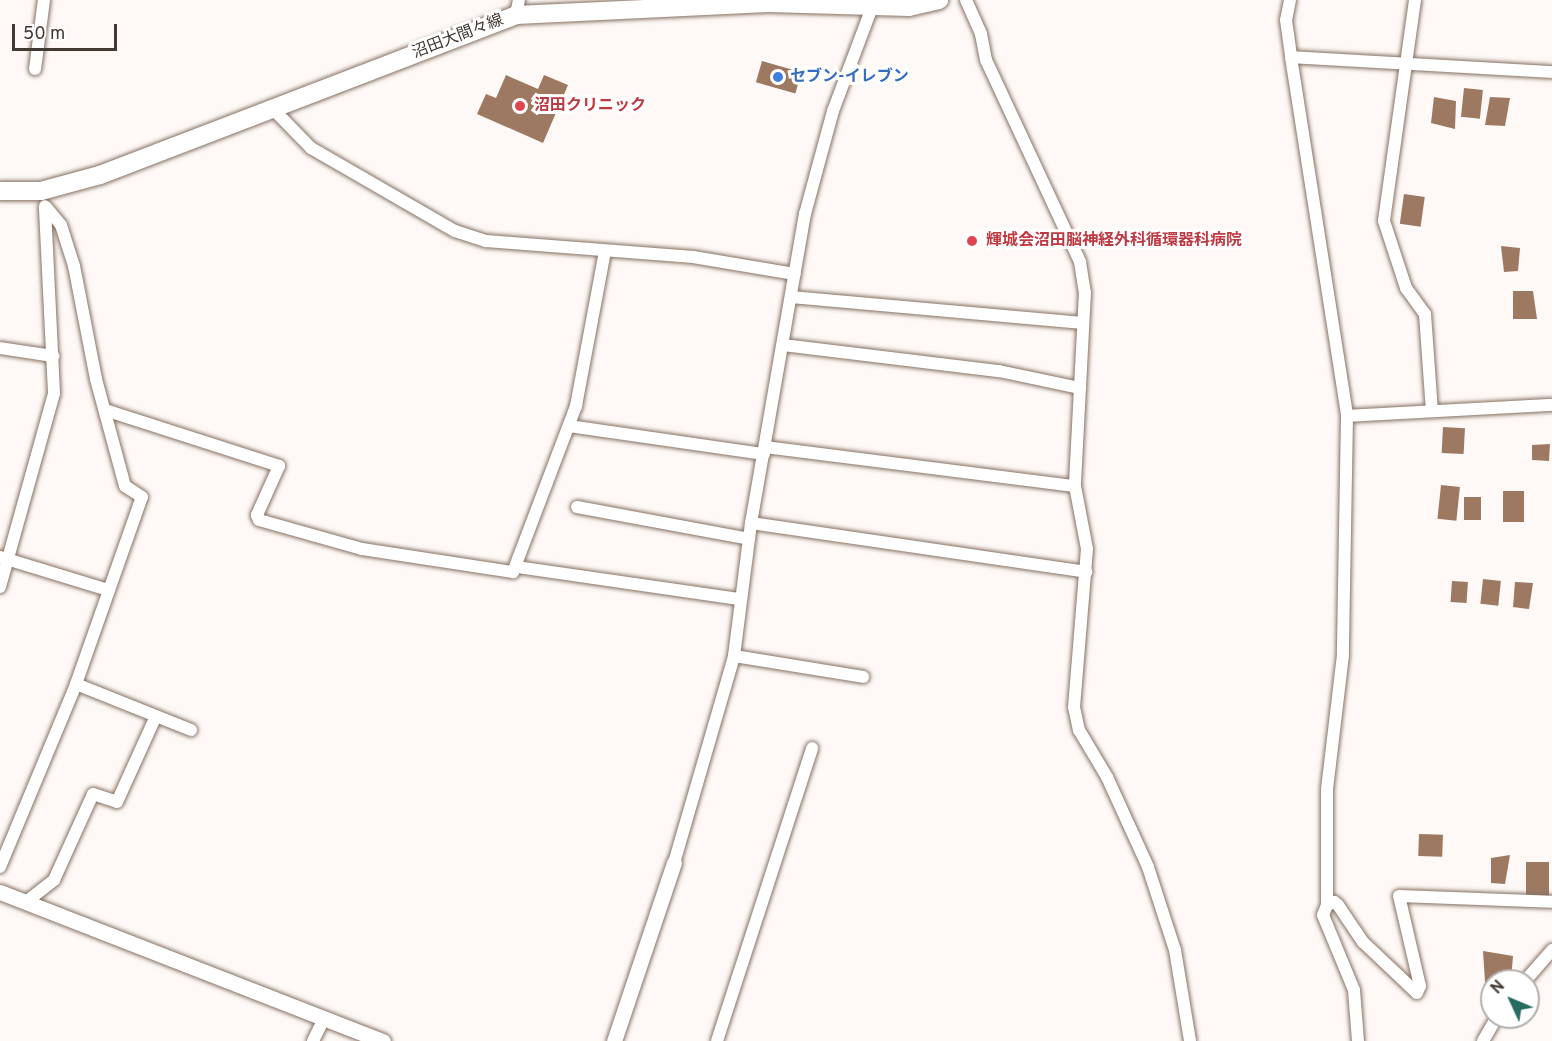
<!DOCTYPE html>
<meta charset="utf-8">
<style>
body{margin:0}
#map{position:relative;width:1552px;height:1041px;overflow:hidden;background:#fef9f6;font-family:Overpass,"Noto Sans JP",sans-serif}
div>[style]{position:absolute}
.building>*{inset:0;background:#9d7961;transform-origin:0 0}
.roads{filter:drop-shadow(0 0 2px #867162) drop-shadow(0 0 2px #867162)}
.minor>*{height:12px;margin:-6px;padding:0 6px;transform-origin:6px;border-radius:6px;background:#fff}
.tertiary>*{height:15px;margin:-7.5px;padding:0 7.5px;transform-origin:7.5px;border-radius:7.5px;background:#fff}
.primary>*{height:18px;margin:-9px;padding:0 9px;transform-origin:9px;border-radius:9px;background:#fff}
.dots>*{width:16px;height:16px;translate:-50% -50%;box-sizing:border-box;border:3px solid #fff;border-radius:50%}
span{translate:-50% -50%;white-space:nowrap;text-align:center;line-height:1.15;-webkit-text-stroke:6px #fff;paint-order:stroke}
.street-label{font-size:16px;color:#423932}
.shop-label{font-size:16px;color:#366cbe;font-weight:700}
.left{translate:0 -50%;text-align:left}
.health-label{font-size:16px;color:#be3a42;font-weight:700}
.north{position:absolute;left:1480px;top:969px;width:60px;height:60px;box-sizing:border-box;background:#fff;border:2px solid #b3b0ad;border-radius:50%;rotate:314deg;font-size:16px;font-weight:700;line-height:24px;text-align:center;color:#423932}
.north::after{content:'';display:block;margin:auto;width:21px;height:27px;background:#266c61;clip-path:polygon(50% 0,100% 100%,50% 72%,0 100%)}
.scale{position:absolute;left:12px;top:24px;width:105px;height:27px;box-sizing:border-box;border:3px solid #423932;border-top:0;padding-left:8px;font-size:18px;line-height:21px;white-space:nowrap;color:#423932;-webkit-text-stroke:4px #fff;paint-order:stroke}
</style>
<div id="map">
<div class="building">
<div style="left:762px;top:61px;width:41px;height:22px;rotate:16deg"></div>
<div style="clip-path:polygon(506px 75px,538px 89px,544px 75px,568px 85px,543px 143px,477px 114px,486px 94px,496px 98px)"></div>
<div style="left:1464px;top:88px;width:19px;height:29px;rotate:6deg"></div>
<div style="clip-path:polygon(1434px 97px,1456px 101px,1455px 129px,1431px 123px)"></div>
<div style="clip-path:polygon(1490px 97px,1510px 98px,1505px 126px,1485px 125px)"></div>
<div style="left:1404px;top:194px;width:21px;height:30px;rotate:8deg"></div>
<div style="clip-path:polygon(1501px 246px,1520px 248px,1518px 271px,1504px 272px)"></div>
<div style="clip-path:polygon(1513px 291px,1533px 291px,1537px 319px,1513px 319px)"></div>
<div style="left:1443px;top:427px;width:22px;height:26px;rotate:3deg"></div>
<div style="clip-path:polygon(1550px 444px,1549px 461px,1532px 460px,1532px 445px)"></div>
<div style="left:1441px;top:485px;width:19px;height:34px;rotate:6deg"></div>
<div style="left:1524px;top:491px;width:31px;height:21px;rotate:90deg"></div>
<div style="left:1481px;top:497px;width:23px;height:17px;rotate:90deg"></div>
<div style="left:1483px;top:579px;width:18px;height:25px;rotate:6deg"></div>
<div style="left:1452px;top:581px;width:16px;height:21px;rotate:4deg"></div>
<div style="clip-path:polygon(1515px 582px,1533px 583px,1529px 609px,1513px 607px)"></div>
<div style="left:1419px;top:834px;width:24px;height:22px;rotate:2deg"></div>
<div style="clip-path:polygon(1510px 855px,1505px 884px,1491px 883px,1491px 858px)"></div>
<div style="left:1526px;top:862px;width:23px;height:34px"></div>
<div style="clip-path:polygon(1483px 951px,1513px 956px,1511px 981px,1492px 981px,1492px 996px,1486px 997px)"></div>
</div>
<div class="roads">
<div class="minor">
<div style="left:966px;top:0;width:37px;rotate:66deg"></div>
<div style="left:981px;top:34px;width:26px;rotate:79deg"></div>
<div style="left:986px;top:60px;width:223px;rotate:65deg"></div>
<div style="left:1080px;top:262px;width:30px;rotate:81deg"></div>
<div style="left:1085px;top:292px;width:194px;rotate:93deg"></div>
<div style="left:1075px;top:486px;width:64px;rotate:79.2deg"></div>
<div style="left:1087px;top:549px;width:159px;rotate:94.7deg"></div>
<div style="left:1074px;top:707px;width:24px;rotate:78deg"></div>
<div style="left:1079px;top:730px;width:55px;rotate:59.2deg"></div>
<div style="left:1107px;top:777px;width:99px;rotate:65.5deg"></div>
<div style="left:1148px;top:867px;width:87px;rotate:72deg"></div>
<div style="left:1175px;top:950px;width:92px;rotate:80.6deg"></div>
<div style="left:1290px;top:0;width:20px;rotate:101deg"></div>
<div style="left:1286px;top:20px;width:37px;rotate:82deg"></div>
<div style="left:1291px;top:57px;width:363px;rotate:81.1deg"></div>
<div style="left:1347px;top:416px;width:239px;rotate:91deg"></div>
<div style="left:1343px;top:655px;width:135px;rotate:96.8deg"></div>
<div style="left:1327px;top:789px;width:116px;rotate:90deg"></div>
<div style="left:1415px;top:0;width:223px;rotate:98deg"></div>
<div style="left:1384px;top:221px;width:71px;rotate:71.8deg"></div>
<div style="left:1406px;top:288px;width:32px;rotate:54deg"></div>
<div style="left:1425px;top:314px;width:97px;rotate:85.9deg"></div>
<div style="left:516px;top:15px;width:15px;rotate:-79deg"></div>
<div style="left:1291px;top:57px;width:261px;rotate:3.3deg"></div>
<div style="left:35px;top:69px;width:70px;rotate:-82.6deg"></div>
<div style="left:272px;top:108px;width:56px;rotate:45.7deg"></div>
<div style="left:311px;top:148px;width:166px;rotate:30deg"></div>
<div style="left:455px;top:231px;width:33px;rotate:18deg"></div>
<div style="left:486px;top:241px;width:208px;rotate:4.4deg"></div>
<div style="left:693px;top:257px;width:103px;rotate:9.5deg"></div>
<div style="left:791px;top:297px;width:293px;rotate:5.1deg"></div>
<div style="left:783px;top:345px;width:218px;rotate:6.9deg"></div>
<div style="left:999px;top:371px;width:83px;rotate:11.9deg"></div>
<div style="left:0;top:348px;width:54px;rotate:8.6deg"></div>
<div style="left:105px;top:410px;width:183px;rotate:17.8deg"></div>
<div style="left:279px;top:466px;width:54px;rotate:114.2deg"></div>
<div style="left:257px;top:515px;width:5px;rotate:68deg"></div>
<div style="left:259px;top:520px;width:107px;rotate:15.7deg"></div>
<div style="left:362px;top:549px;width:153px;rotate:8.7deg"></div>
<div style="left:513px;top:572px;width:178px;rotate:-69.2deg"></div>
<div style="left:576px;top:406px;width:158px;rotate:-79.4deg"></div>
<div style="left:1347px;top:416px;width:205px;rotate:-3.1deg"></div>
<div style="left:569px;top:426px;width:197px;rotate:8.2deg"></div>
<div style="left:765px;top:447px;width:312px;rotate:7.2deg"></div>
<div style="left:577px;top:507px;width:175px;rotate:10.5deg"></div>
<div style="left:751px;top:523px;width:339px;rotate:8.3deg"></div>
<div style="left:0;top:557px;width:113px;rotate:17deg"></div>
<div style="left:517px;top:567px;width:225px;rotate:8.2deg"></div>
<div style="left:0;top:587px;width:201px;rotate:-74.4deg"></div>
<div style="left:54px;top:393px;width:187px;rotate:-92.8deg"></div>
<div style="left:734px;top:656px;width:131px;rotate:9.2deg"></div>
<div style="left:76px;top:684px;width:124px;rotate:21.8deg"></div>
<div style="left:674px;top:863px;width:216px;rotate:-73.8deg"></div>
<div style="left:734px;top:656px;width:134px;rotate:-82.7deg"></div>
<div style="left:751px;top:523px;width:314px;rotate:-80.1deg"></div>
<div style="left:805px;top:214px;width:107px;rotate:-74.8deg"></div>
<div style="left:833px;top:111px;width:111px;rotate:-69.4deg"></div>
<div style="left:0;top:867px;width:198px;rotate:-67.4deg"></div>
<div style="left:76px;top:684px;width:198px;rotate:-70.6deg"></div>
<div style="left:142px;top:497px;width:20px;rotate:-147deg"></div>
<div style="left:125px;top:486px;width:111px;rotate:-105.2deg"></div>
<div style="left:96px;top:379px;width:115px;rotate:-101deg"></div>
<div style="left:74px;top:266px;width:43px;rotate:-107.6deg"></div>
<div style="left:61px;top:225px;width:23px;rotate:-130deg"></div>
<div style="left:26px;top:902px;width:36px;rotate:-38deg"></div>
<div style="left:54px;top:880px;width:94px;rotate:-65.6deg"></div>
<div style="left:93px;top:794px;width:25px;rotate:18deg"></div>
<div style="left:117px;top:802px;width:94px;rotate:-65.6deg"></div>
<div style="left:1525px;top:981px;width:41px;rotate:-48.9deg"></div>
<div style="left:313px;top:1041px;width:25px;rotate:-64deg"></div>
<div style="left:717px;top:1041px;width:308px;rotate:-72deg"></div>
<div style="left:1358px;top:1041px;width:51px;rotate:-94.5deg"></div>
<div style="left:1354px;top:990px;width:81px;rotate:-112.5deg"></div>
<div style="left:1323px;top:915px;width:11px;rotate:-68deg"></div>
<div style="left:1327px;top:905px;width:8px;rotate:-23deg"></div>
<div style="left:1334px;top:902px;width:5px;rotate:37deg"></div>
<div style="left:1338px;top:905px;width:45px;rotate:56deg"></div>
<div style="left:1363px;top:942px;width:74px;rotate:43.4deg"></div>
<div style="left:1417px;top:993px;width:8px;rotate:-67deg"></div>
<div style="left:1420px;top:986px;width:92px;rotate:-103.1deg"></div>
<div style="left:1399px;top:896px;width:153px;rotate:2.2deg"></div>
<div style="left:1483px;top:1041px;width:28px;rotate:-60deg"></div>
</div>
<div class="tertiary">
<div style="left:0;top:892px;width:411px;rotate:21.3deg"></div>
<div style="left:614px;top:1041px;width:188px;rotate:-71.4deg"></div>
</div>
<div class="primary">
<div style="left:0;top:191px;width:41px"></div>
<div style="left:41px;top:191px;width:61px;rotate:-15.2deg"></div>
<div style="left:100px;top:175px;width:446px;rotate:-21deg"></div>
<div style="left:516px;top:15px;width:252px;rotate:-2.7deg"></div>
<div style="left:768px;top:3px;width:141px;rotate:1.6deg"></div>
<div style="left:909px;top:7px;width:31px;rotate:-13deg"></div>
</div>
</div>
<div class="dots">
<div style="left:778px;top:77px;background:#3f7fe0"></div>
<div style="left:520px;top:106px;background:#e0444e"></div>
<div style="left:972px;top:241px;background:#e0444e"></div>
</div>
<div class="street-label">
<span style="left:458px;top:37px;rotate:-21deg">沼田大間々線</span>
</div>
<div class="shop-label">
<span class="left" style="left:790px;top:77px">セブン-イレブン</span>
</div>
<div class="health-label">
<span class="left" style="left:534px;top:106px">沼田クリニック</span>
<span class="left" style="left:986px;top:241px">輝城会沼田脳神経外科循環器科病院</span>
</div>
<div class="north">N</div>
<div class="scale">50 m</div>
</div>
